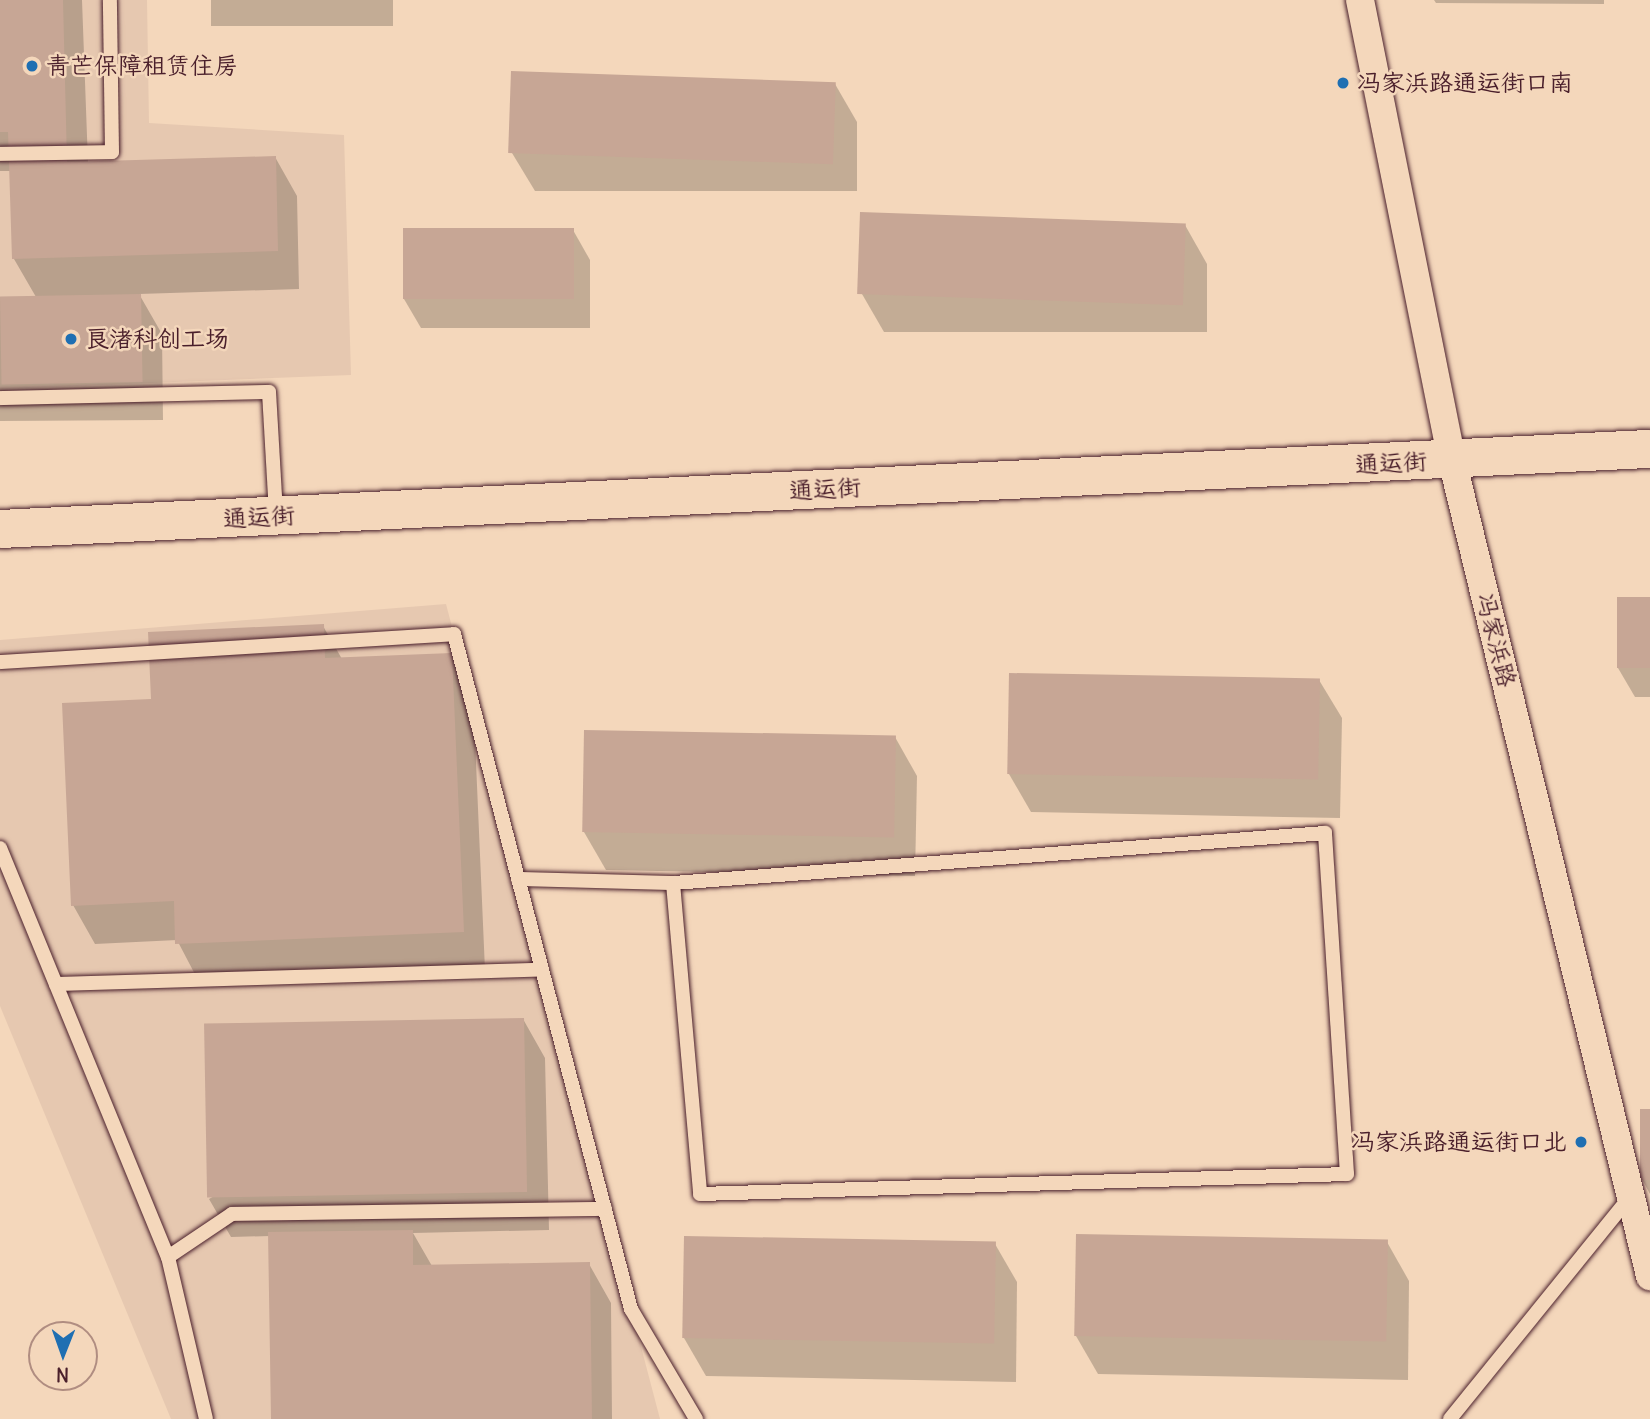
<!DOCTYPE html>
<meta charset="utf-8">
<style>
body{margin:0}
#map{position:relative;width:1650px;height:1419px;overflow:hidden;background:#f4d7bb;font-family:Delius,"LXGW WenKai TC",sans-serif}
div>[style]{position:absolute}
.built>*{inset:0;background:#e6c8b0}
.shadow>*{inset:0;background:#0003;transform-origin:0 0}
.building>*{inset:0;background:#c7a695;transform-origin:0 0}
.roads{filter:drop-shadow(0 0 2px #4a1f2b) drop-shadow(0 0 2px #4a1f2b)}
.lane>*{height:14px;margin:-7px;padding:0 7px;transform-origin:7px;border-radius:7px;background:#f4d7bb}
.street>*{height:28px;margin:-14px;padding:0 14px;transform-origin:14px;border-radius:14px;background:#f4d7bb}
.secondary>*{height:38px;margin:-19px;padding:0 19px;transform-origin:19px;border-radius:19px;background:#f4d7bb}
.dots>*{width:19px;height:19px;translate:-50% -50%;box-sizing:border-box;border:4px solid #f4d7bb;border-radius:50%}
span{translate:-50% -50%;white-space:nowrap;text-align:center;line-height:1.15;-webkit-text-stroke:5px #f4d7bb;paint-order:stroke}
.poi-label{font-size:24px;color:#4a1f2b}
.left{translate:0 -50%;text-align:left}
.right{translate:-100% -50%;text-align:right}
.street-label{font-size:24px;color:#4a1f2b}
.north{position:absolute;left:28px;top:1321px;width:70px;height:70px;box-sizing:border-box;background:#f4d7bb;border:2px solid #b08d81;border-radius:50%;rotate:181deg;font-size:19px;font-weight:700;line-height:28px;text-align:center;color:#4a1f2b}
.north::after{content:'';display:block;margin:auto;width:24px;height:32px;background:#1f6fb2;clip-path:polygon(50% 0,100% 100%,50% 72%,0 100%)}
</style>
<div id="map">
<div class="built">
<div style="clip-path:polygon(0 0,147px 0,149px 123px,344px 135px,351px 375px,0 389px)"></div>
<div style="clip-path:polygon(446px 604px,660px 1419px,171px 1419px,0 1006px,0 640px)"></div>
</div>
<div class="shadow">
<div style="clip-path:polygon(0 0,82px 0,88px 163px,275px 157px,297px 196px,299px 289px,139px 294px,162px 334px,163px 420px,0 421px,0 297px,36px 297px,14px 259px,11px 171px,0 171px)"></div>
<div style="left:211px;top:0;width:182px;height:26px"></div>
<div style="clip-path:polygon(1434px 0,1604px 0,1604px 4px,1436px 3px)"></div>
<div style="clip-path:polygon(835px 84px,857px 122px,857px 191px,535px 191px,512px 153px)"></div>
<div style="clip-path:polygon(1185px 225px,1207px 264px,1207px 332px,884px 332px,862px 294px)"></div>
<div style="clip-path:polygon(573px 230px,590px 260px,590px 328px,421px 328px,404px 299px)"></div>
<div style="clip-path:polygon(1650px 599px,1650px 697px,1635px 697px,1618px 668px)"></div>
<div style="clip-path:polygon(323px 626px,342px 659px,451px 655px,473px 693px,485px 970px,199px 982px,177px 940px,95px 944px,73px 905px,153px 700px)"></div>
<div style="clip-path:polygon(1319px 680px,1342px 718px,1340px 818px,1031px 812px,1009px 774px)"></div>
<div style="clip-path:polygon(895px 737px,917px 776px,915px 876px,606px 870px,584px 832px)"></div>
<div style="clip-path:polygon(523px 1019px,545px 1058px,549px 1230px,413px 1233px,432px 1266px,589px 1264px,611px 1303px,612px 1419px,273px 1419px,270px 1236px,231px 1237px,209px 1199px)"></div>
<div style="clip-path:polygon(1650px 1111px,1650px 1194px,1642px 1179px)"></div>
<div style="clip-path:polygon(1387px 1242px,1409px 1281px,1408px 1380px,1098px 1374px,1076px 1336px)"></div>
<div style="clip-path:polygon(995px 1244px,1017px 1282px,1016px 1382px,706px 1376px,684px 1338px)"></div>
</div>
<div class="building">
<div style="clip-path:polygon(0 0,63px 0,67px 162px,276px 156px,278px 251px,12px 259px,8px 132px,0 132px)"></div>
<div style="left:511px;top:71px;width:325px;height:82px;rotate:2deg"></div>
<div style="left:860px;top:212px;width:326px;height:82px;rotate:2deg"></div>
<div style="left:403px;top:228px;width:171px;height:71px"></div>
<div style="left:141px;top:294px;width:88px;height:141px;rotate:89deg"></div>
<div style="left:1617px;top:597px;width:33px;height:71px"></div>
<div style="clip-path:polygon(324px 624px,325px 658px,452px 653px,464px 932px,175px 944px,174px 901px,71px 906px,62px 703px,151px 699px,148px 632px)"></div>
<div style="left:1009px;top:673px;width:311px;height:101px;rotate:1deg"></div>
<div style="left:584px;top:730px;width:312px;height:102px;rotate:1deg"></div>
<div style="left:524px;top:1018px;width:174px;height:320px;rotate:89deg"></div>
<div style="left:1640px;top:1109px;width:10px;height:71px"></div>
<div style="clip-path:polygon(413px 1230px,413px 1265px,590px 1262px,592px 1419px,271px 1419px,268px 1232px)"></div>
<div style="left:1076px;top:1234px;width:312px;height:102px;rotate:1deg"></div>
<div style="left:684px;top:1236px;width:312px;height:102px;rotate:1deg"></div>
</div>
<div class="roads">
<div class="lane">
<div style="left:0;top:154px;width:112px;rotate:-1deg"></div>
<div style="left:112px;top:152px;width:152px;rotate:-90.8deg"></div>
<div style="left:0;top:398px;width:269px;rotate:-1.3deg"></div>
<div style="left:269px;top:392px;width:123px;rotate:86.7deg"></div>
<div style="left:0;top:662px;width:455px;rotate:-3.5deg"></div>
<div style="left:454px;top:634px;width:698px;rotate:75.31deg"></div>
<div style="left:631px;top:1309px;width:128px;rotate:59.4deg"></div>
<div style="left:0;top:848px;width:442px;rotate:67.7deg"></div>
<div style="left:168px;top:1257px;width:166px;rotate:76.8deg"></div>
<div style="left:518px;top:879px;width:155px;rotate:1.5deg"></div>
<div style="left:673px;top:883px;width:312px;rotate:85deg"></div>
<div style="left:700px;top:1194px;width:647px;rotate:-1.77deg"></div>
<div style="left:1347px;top:1174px;width:342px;rotate:-93.7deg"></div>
<div style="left:1325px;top:833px;width:654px;rotate:175.61deg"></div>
<div style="left:56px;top:984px;width:486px;rotate:-1.7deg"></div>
<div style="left:168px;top:1257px;width:77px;rotate:-33.9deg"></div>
<div style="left:232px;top:1214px;width:373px;rotate:-0.8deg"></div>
<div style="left:1450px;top:1419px;width:286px;rotate:-51deg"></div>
</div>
<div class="street">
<div style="left:1360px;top:0;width:469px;rotate:78.7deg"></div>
<div style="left:1452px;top:460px;width:840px;rotate:76.36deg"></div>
</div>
<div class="secondary">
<div style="left:0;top:529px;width:1652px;rotate:-2.78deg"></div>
</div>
</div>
<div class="dots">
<div style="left:32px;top:66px;background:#1f6fb2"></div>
<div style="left:1343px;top:83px;background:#1f6fb2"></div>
<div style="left:71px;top:339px;background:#1f6fb2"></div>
<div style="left:1581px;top:1142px;background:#1f6fb2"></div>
</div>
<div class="poi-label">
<span class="left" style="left:46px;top:66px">青芒保障租赁住房</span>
<span class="left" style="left:1357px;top:83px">冯家浜路通运街口南</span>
<span class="left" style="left:85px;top:339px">良渚科创工场</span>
<span class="right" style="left:1567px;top:1142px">冯家浜路通运街口北</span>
</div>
<div class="street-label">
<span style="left:1391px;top:463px;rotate:-3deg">通运街</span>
<span style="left:825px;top:489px;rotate:-3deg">通运街</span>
<span style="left:259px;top:517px;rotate:-3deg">通运街</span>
<span style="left:1496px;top:640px;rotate:76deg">冯家浜路</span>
</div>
<div class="north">N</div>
</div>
